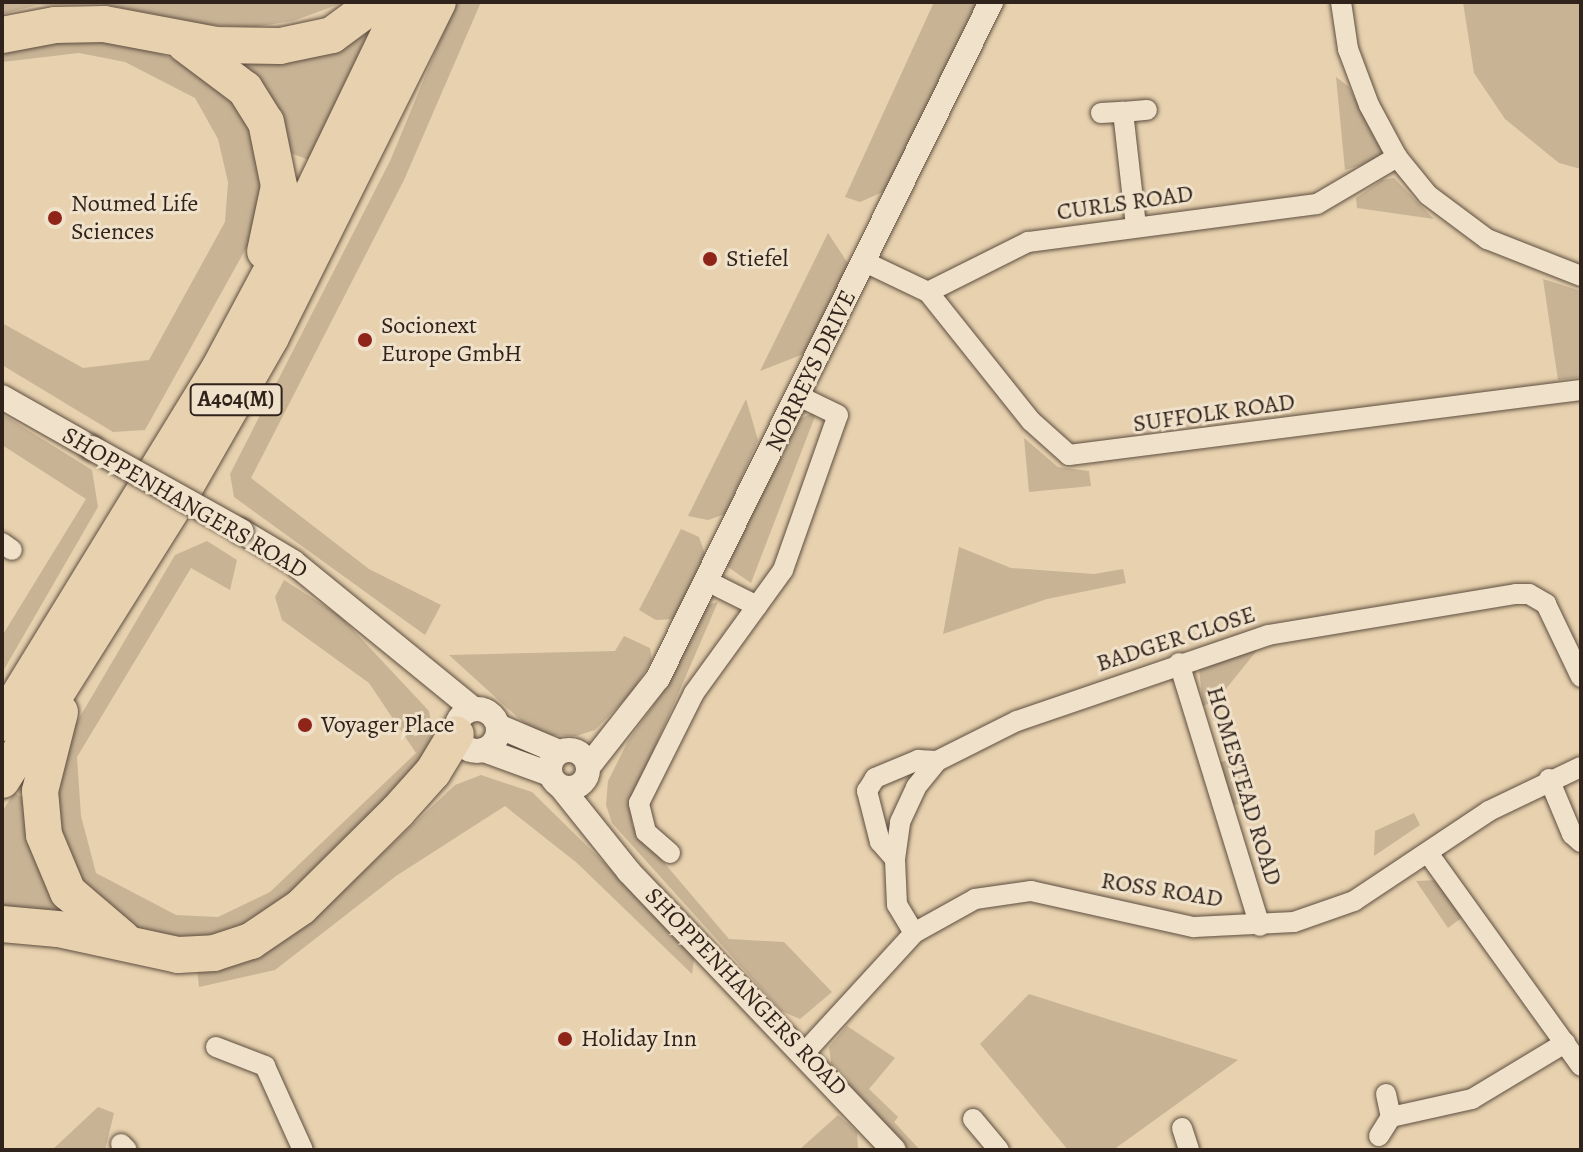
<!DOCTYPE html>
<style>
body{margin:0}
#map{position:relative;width:1583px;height:1152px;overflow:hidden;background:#e7d1ae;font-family:Alegreya,serif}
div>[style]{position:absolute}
.green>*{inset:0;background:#c8b395;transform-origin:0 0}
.roads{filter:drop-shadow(0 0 2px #5e4e40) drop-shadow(0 0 2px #5e4e40)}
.minor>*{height:20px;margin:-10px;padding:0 10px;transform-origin:10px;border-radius:10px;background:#efe1ca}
.tertiary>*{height:24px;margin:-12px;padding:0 12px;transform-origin:12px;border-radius:12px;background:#efe1ca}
.tertiary>.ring{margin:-12px;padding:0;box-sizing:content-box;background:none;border:24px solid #efe1ca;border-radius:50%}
.motorway>*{height:36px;margin:-18px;padding:0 18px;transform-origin:18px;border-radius:18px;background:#e7d1ae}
.bridges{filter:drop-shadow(0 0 2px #5e4e40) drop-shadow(0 0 2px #5e4e40)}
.tertiary-bridge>*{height:24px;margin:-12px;padding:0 12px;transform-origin:12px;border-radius:12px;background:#efe1ca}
.dots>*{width:22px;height:22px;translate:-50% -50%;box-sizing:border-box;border:4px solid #efe1ca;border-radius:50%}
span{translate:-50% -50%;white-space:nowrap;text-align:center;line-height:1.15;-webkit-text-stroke:6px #efe1ca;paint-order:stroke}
.shield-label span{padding:2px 6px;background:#efe1ca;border:2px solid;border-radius:6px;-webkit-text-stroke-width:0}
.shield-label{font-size:22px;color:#30231b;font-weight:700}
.street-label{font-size:24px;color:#30231b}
.poi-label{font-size:24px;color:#30231b}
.left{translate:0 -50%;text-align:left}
.frame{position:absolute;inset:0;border:4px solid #30231b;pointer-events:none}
</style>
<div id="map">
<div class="green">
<div style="clip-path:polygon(2px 2px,345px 2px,293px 21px,254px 27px,208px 25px,101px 4px,38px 5px,2px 14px)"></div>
<div style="clip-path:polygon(456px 2px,481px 2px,404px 180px,251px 478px,369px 569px,441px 605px,425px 635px,234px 497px,230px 474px,390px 161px)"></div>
<div style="clip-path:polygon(934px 2px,977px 2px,885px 191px,860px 202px,845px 197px)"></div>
<div style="clip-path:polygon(1463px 2px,1581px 2px,1581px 169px,1559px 163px,1505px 119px,1474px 73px)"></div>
<div style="clip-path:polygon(379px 14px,309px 160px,283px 150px,212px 48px)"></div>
<div style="clip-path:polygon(84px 35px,136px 43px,214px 77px,244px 105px,266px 188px,254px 234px,145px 430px,113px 432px,2px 365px,2px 323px,83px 368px,149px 360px,225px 222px,228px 182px,218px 139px,195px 98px,125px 62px,79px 53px,2px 62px,2px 50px)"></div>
<div style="clip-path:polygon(1336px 77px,1348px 86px,1384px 151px,1375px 161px,1345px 170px)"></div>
<div style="clip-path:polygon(1394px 178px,1429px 214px,1434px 219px,1357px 208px,1356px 198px,1382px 180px)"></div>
<div style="clip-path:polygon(828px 233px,849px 265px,806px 353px,760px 371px)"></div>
<div style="clip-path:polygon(1543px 279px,1581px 291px,1581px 377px,1558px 380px)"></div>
<div style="clip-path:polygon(746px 399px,758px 440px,725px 514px,708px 520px,688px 516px)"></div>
<div style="clip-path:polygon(817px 411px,751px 583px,725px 565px,797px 420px)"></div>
<div style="clip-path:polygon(2px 414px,92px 470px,98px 507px,2px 673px,2px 636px,86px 499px,2px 445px)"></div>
<div style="clip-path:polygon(1024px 438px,1058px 467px,1089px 471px,1091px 486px,1029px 492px)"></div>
<div style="clip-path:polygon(681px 529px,699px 537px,705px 554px,674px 619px,656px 620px,639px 610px)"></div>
<div style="clip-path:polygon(207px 541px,237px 560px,230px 590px,191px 568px,77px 757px,81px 816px,96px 873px,176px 915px,218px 917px,270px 892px,416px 753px,369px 683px,282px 620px,275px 597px,284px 580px,340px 616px,429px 711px,436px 752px,283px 904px,230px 933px,177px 939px,124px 924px,83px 889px,60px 839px,57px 793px,71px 732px,175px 555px)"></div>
<div style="clip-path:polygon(959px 547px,1011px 568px,1094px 574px,1123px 569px,1126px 583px,1047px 599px,943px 634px)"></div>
<div style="clip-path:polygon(718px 602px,632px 800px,632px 825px,729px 939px,784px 942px,832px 992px,800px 1019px,781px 1011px,612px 823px,606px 805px,608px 781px,628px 741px,666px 688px,702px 606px)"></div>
<div style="clip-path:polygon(624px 636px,650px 648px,652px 660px,631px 693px,595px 730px,576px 736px,545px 735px,525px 724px,449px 655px,615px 651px)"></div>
<div style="clip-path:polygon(1258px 649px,1217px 700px,1203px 706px,1199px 668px)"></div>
<div style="left:1234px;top:758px;width:45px;height:15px;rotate:73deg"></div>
<div style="clip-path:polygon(481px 775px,532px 792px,695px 952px,692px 974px,577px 863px,505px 806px,396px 876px,275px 970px,199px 987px,197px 969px,313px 919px,455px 785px)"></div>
<div style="clip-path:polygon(14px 793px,29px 801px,75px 911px,2px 917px,2px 812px)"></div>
<div style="clip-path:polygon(1414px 813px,1420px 825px,1374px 856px,1375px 831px)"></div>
<div style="clip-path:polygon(1438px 880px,1464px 916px,1448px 928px,1416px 881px)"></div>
<div style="clip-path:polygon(1029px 994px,1123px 1024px,1238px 1060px,1113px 1150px,1068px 1150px,980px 1044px)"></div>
<div style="clip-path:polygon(847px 1026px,895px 1058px,869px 1089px,898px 1117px,894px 1122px,920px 1150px,905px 1150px,832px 1070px,829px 1047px)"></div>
<div style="clip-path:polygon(98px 1107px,114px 1113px,105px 1150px,52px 1150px)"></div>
<div style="clip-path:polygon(838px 1115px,857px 1132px,858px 1150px,799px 1150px)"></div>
</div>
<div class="roads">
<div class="minor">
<div style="left:1341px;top:2px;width:48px;rotate:81.5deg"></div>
<div style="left:1348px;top:49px;width:60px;rotate:69.4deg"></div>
<div style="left:1369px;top:105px;width:59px;rotate:61.7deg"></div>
<div style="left:1397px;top:157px;width:49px;rotate:50.8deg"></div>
<div style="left:1428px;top:195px;width:74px;rotate:36.7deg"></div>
<div style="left:1487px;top:239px;width:101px;rotate:21.5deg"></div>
<div style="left:1101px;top:113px;width:22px;rotate:-3deg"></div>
<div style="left:1136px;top:226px;width:115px;rotate:-96.5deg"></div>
<div style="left:1123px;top:112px;width:24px;rotate:-5deg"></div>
<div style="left:865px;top:262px;width:70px;rotate:25.5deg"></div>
<div style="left:928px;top:292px;width:112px;rotate:-26.6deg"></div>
<div style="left:1028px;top:242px;width:291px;rotate:-7.5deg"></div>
<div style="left:1317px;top:204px;width:93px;rotate:-30.4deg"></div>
<div style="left:928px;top:292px;width:165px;rotate:51.4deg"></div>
<div style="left:1031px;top:421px;width:51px;rotate:41.8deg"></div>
<div style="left:1069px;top:455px;width:516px;rotate:-7.24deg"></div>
<div style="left:2px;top:543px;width:12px;rotate:35deg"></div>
<div style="left:707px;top:581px;width:56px;rotate:26.6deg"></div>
<div style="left:1179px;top:663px;width:275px;rotate:72.9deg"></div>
<div style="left:1549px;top:779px;width:60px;rotate:67.3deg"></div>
<div style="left:1572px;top:834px;width:12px;rotate:42deg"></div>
<div style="left:670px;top:853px;width:32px;rotate:-139deg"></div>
<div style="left:646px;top:832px;width:30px;rotate:-104deg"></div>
<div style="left:639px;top:803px;width:123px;rotate:-63.4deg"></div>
<div style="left:694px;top:693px;width:152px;rotate:-54.1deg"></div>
<div style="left:783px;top:570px;width:164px;rotate:-70.5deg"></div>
<div style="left:838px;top:415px;width:43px;rotate:-154deg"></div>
<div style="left:1428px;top:853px;width:262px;rotate:54.3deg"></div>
<div style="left:895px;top:859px;width:23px;rotate:-131deg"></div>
<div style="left:880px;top:842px;width:53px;rotate:-104.3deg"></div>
<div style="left:867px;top:791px;width:15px;rotate:-58deg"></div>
<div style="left:875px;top:778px;width:47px;rotate:-22.7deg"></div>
<div style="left:918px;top:760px;width:19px;rotate:3deg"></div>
<div style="left:914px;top:933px;width:33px;rotate:-121deg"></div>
<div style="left:897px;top:905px;width:46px;rotate:-92.5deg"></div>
<div style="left:895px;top:859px;width:37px;rotate:-82deg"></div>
<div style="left:900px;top:822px;width:38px;rotate:-65deg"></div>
<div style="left:916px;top:787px;width:33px;rotate:-51deg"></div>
<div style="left:937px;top:761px;width:89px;rotate:-26.6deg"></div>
<div style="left:1017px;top:721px;width:265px;rotate:-18.9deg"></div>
<div style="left:1268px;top:635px;width:251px;rotate:-9.4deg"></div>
<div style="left:1516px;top:594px;width:13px"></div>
<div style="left:1529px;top:594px;width:20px;rotate:30deg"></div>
<div style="left:1546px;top:604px;width:81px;rotate:64.4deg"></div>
<div style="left:216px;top:1047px;width:53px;rotate:21.2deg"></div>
<div style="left:265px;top:1066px;width:92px;rotate:65.7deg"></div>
<div style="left:806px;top:1051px;width:160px;rotate:-47.5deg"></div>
<div style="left:914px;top:933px;width:70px;rotate:-29.1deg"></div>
<div style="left:975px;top:899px;width:57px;rotate:-8.1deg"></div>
<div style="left:1031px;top:891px;width:167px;rotate:12.5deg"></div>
<div style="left:1194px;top:927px;width:100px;rotate:-2.9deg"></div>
<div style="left:1294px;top:922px;width:64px;rotate:-19.3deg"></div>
<div style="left:1354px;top:901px;width:162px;rotate:-33.7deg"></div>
<div style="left:1489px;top:811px;width:102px;rotate:-25.6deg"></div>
<div style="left:1386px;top:1094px;width:24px;rotate:78deg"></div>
<div style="left:973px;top:1119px;width:40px;rotate:50deg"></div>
<div style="left:1182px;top:1128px;width:23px;rotate:72deg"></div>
<div style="left:1379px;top:1136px;width:22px;rotate:-58deg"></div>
<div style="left:1391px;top:1117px;width:83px;rotate:-12.5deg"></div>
<div style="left:1472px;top:1099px;width:109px;rotate:-31.1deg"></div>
<div style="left:121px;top:1144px;width:8px;rotate:45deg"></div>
</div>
<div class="tertiary">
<div style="left:2px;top:397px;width:103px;rotate:29.5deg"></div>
<div style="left:241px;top:531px;width:61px;rotate:30.8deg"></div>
<div style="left:293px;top:562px;width:232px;rotate:39.2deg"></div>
<div class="ring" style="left:456px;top:709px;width:18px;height:18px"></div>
<div style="left:498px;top:726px;width:66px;rotate:23.1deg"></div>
<div class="ring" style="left:550px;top:750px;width:14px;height:14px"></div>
<div style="left:484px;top:750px;width:70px;rotate:20deg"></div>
<div style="left:588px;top:767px;width:113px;rotate:-51.8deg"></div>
<div style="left:658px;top:678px;width:754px;rotate:-63.77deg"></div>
<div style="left:561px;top:787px;width:109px;rotate:51.3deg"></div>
<div style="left:629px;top:872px;width:384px;rotate:46.4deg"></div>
</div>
<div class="motorway">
<div style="left:2px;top:35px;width:54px;rotate:-10.7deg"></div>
<div style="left:55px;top:25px;width:49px;rotate:-1.2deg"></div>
<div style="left:104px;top:24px;width:114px;rotate:10.6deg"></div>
<div style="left:216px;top:45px;width:64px;rotate:0.9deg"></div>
<div style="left:280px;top:46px;width:53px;rotate:-11.9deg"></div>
<div style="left:332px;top:35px;width:56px;rotate:-36.3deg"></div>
<div style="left:185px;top:44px;width:75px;rotate:36.9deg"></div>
<div style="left:245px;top:89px;width:39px;rotate:58deg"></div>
<div style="left:266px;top:122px;width:65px;rotate:78.5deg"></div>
<div style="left:279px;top:186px;width:67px;rotate:102deg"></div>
<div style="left:60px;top:712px;width:81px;rotate:104.2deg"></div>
<div style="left:40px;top:791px;width:44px;rotate:84.8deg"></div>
<div style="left:44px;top:835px;width:62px;rotate:67.2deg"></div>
<div style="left:68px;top:892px;width:72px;rotate:40.5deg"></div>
<div style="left:2px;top:723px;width:415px;rotate:-58.5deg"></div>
<div style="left:219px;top:369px;width:178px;rotate:-61.9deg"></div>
<div style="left:303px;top:212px;width:233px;rotate:-64.3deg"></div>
<div style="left:2px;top:780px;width:335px;rotate:-57.9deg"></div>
<div style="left:180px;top:496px;width:183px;rotate:-60.2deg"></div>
<div style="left:271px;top:337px;width:374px;rotate:-63.5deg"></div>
<div style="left:2px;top:924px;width:56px;rotate:5.1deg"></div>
<div style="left:58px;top:929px;width:123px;rotate:12.2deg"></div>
<div style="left:178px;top:955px;width:36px;rotate:-3deg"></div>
<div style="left:214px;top:953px;width:39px;rotate:-18deg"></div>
<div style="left:251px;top:941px;width:60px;rotate:-34.2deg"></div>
<div style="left:301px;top:907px;width:136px;rotate:-44.7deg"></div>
<div style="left:398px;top:811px;width:52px;rotate:-48.1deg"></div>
<div style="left:433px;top:772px;width:44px;rotate:-58.8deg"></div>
</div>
</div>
<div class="bridges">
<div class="tertiary-bridge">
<div style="left:92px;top:448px;width:171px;rotate:29.1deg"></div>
</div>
</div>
<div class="dots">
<div style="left:55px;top:218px;background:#8f2418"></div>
<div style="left:710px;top:259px;background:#8f2418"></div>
<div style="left:365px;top:340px;background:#8f2418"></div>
<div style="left:305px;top:725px;background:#8f2418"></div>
<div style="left:565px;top:1039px;background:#8f2418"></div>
</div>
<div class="shield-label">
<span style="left:236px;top:400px">A404(M)</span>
</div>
<div class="street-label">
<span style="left:1125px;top:203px;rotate:-8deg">CURLS ROAD</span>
<span style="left:811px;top:371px;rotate:-64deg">NORREYS DRIVE</span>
<span style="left:1214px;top:413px;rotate:-8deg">SUFFOLK ROAD</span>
<span style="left:185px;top:503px;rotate:30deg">SHOPPENHANGERS ROAD</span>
<span style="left:1176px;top:639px;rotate:-18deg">BADGER CLOSE</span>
<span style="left:1244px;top:786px;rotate:73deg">HOMESTEAD ROAD</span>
<span style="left:1162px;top:890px;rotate:9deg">ROSS ROAD</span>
<span style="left:746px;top:992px;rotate:46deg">SHOPPENHANGERS ROAD</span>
</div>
<div class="poi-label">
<span class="left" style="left:71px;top:218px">Noumed Life<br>Sciences</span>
<span class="left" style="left:726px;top:259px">Stiefel</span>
<span class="left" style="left:381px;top:340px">Socionext<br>Europe GmbH</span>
<span class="left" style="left:321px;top:725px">Voyager Place</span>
<span class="left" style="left:581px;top:1039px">Holiday Inn</span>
</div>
<div class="frame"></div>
</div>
